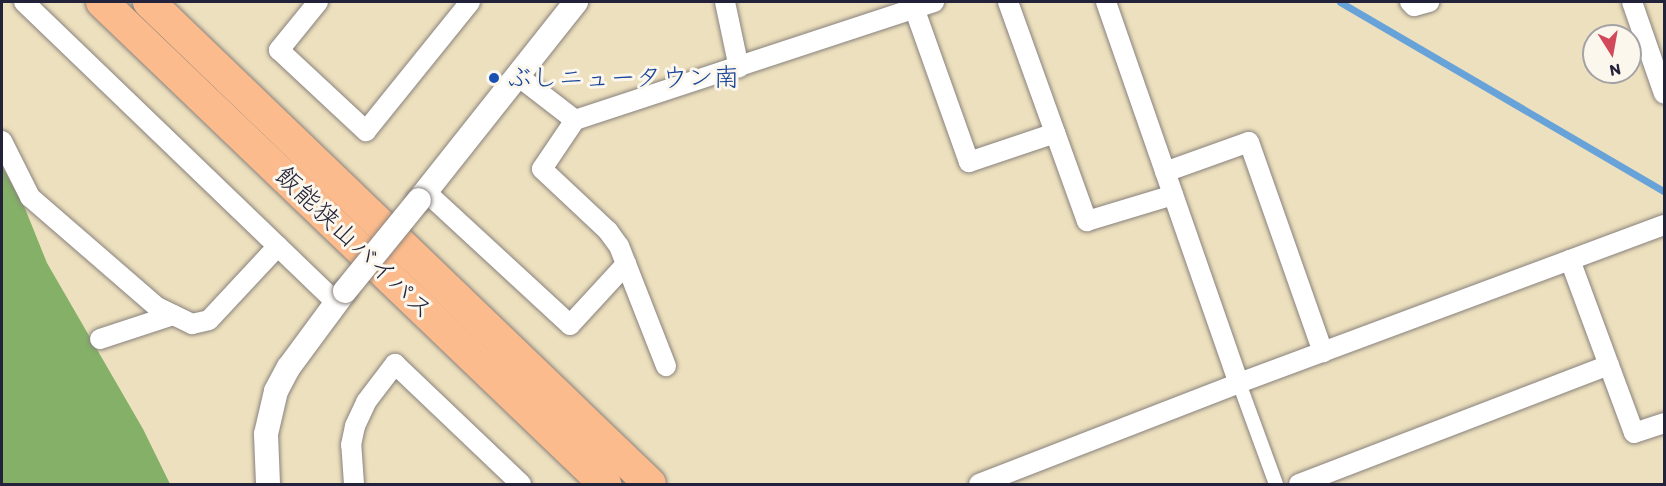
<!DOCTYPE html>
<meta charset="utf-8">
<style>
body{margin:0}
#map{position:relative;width:1666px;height:486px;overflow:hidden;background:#ede0be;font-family:Itim,"Klee One",sans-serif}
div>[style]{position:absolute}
.forest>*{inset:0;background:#84b068}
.stream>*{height:7px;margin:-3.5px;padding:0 3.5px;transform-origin:3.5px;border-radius:3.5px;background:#67a3d8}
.roads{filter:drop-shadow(0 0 2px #88817c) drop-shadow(0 0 2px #88817c)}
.pedestrian>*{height:14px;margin:-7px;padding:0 7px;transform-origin:7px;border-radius:7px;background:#fff}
.minor>*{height:20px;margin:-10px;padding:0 10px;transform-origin:10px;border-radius:10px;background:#fff}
.tertiary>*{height:24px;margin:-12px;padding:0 12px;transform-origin:12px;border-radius:12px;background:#fff}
.trunk>*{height:32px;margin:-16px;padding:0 16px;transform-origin:16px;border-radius:16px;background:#fbbb8c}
.bridges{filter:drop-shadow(0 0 2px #88817c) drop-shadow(0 0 2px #88817c)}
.tertiary-bridge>*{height:24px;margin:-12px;padding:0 12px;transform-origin:12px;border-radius:12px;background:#fff}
.dots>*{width:16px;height:16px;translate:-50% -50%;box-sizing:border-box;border:3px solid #fbf7ec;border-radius:50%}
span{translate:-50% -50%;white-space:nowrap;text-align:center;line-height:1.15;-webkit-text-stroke:6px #fbf7ec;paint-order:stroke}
.transit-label{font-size:26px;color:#164399}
.left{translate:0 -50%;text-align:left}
.street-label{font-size:26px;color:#22223b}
.frame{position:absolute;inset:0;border:3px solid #22223b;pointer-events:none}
.north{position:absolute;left:1582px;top:24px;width:60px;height:60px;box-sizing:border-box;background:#fbf7ec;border:2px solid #a4a2a5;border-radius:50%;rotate:169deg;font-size:16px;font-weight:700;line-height:24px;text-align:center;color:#22223b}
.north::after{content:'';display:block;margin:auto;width:21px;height:27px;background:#d1495b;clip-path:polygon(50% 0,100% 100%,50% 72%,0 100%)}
</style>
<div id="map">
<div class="forest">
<div style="clip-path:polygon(2px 166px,24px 206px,47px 263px,143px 429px,170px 484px,2px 484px)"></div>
</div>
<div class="stream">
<div style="left:1340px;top:2px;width:375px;rotate:30.3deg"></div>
</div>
<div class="roads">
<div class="pedestrian">
<div style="left:1239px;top:383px;width:108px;rotate:69.9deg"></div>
</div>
<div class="minor">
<div style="left:24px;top:2px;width:433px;rotate:43.9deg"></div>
<div style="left:318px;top:2px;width:62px;rotate:129.1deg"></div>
<div style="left:279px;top:50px;width:119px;rotate:43deg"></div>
<div style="left:366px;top:131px;width:166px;rotate:-51.1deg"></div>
<div style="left:725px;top:2px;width:67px;rotate:78deg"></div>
<div style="left:912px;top:2px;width:170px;rotate:70.4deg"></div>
<div style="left:969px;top:162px;width:91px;rotate:-18.6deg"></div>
<div style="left:1008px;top:2px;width:233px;rotate:70.2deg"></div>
<div style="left:1087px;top:221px;width:90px;rotate:-16.8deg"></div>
<div style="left:1106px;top:2px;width:404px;rotate:70.8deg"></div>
<div style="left:1410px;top:2px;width:6px;rotate:45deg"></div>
<div style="left:1414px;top:6px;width:16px;rotate:-15deg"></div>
<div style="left:1632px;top:2px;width:97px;rotate:70.8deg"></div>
<div style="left:518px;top:76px;width:72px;rotate:37.7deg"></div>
<div style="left:575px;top:120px;width:378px;rotate:-18.2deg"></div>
<div style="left:575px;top:120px;width:59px;rotate:124deg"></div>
<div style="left:542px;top:169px;width:91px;rotate:43.2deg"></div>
<div style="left:608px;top:231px;width:19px;rotate:54deg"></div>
<div style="left:619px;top:246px;width:129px;rotate:68.6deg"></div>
<div style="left:2px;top:141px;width:63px;rotate:63.4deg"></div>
<div style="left:30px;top:197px;width:168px;rotate:40.9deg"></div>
<div style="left:157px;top:307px;width:39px;rotate:26deg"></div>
<div style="left:192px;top:324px;width:17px;rotate:-13deg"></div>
<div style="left:209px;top:320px;width:101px;rotate:-47deg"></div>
<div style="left:1165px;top:172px;width:89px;rotate:-19.7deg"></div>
<div style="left:1249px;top:142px;width:223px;rotate:70.6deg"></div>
<div style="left:426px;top:192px;width:196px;rotate:42.7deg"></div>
<div style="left:570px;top:325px;width:83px;rotate:-47.4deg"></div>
<div style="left:1570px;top:260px;width:184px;rotate:69.7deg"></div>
<div style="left:1634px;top:433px;width:32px;rotate:-18deg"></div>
<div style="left:100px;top:339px;width:77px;rotate:-18.2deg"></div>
<div style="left:354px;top:484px;width:39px;rotate:-94deg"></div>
<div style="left:351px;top:445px;width:19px;rotate:-78deg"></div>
<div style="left:355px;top:426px;width:26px;rotate:-65deg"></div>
<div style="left:366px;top:402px;width:48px;rotate:-52.7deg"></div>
<div style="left:395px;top:364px;width:174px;rotate:43.6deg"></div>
<div style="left:979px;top:484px;width:279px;rotate:-21.2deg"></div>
<div style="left:1239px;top:383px;width:453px;rotate:-20.4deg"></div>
<div style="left:1299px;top:484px;width:332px;rotate:-21deg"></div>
</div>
<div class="tertiary">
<div style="left:419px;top:200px;width:253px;rotate:-51.6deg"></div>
<div style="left:268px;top:484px;width:50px;rotate:-92.3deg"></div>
<div style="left:266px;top:434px;width:44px;rotate:-76.9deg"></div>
<div style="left:276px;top:391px;width:27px;rotate:-62deg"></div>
<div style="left:289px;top:367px;width:94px;rotate:-53.6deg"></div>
</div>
<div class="trunk">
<div style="left:102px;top:2px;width:697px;rotate:43.78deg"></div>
<div style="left:149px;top:2px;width:695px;rotate:43.89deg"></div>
</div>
</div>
<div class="bridges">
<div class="tertiary-bridge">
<div style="left:345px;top:291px;width:117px;rotate:-50.9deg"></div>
</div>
</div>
<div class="dots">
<div style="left:494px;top:78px;background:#1a4fb4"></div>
</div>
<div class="transit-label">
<span class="left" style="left:506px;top:78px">ぶしニュータウン南</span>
</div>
<div class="street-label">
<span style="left:354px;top:243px;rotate:44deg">飯能狭山バイパス</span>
</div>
<div class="frame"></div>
<div class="north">N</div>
</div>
